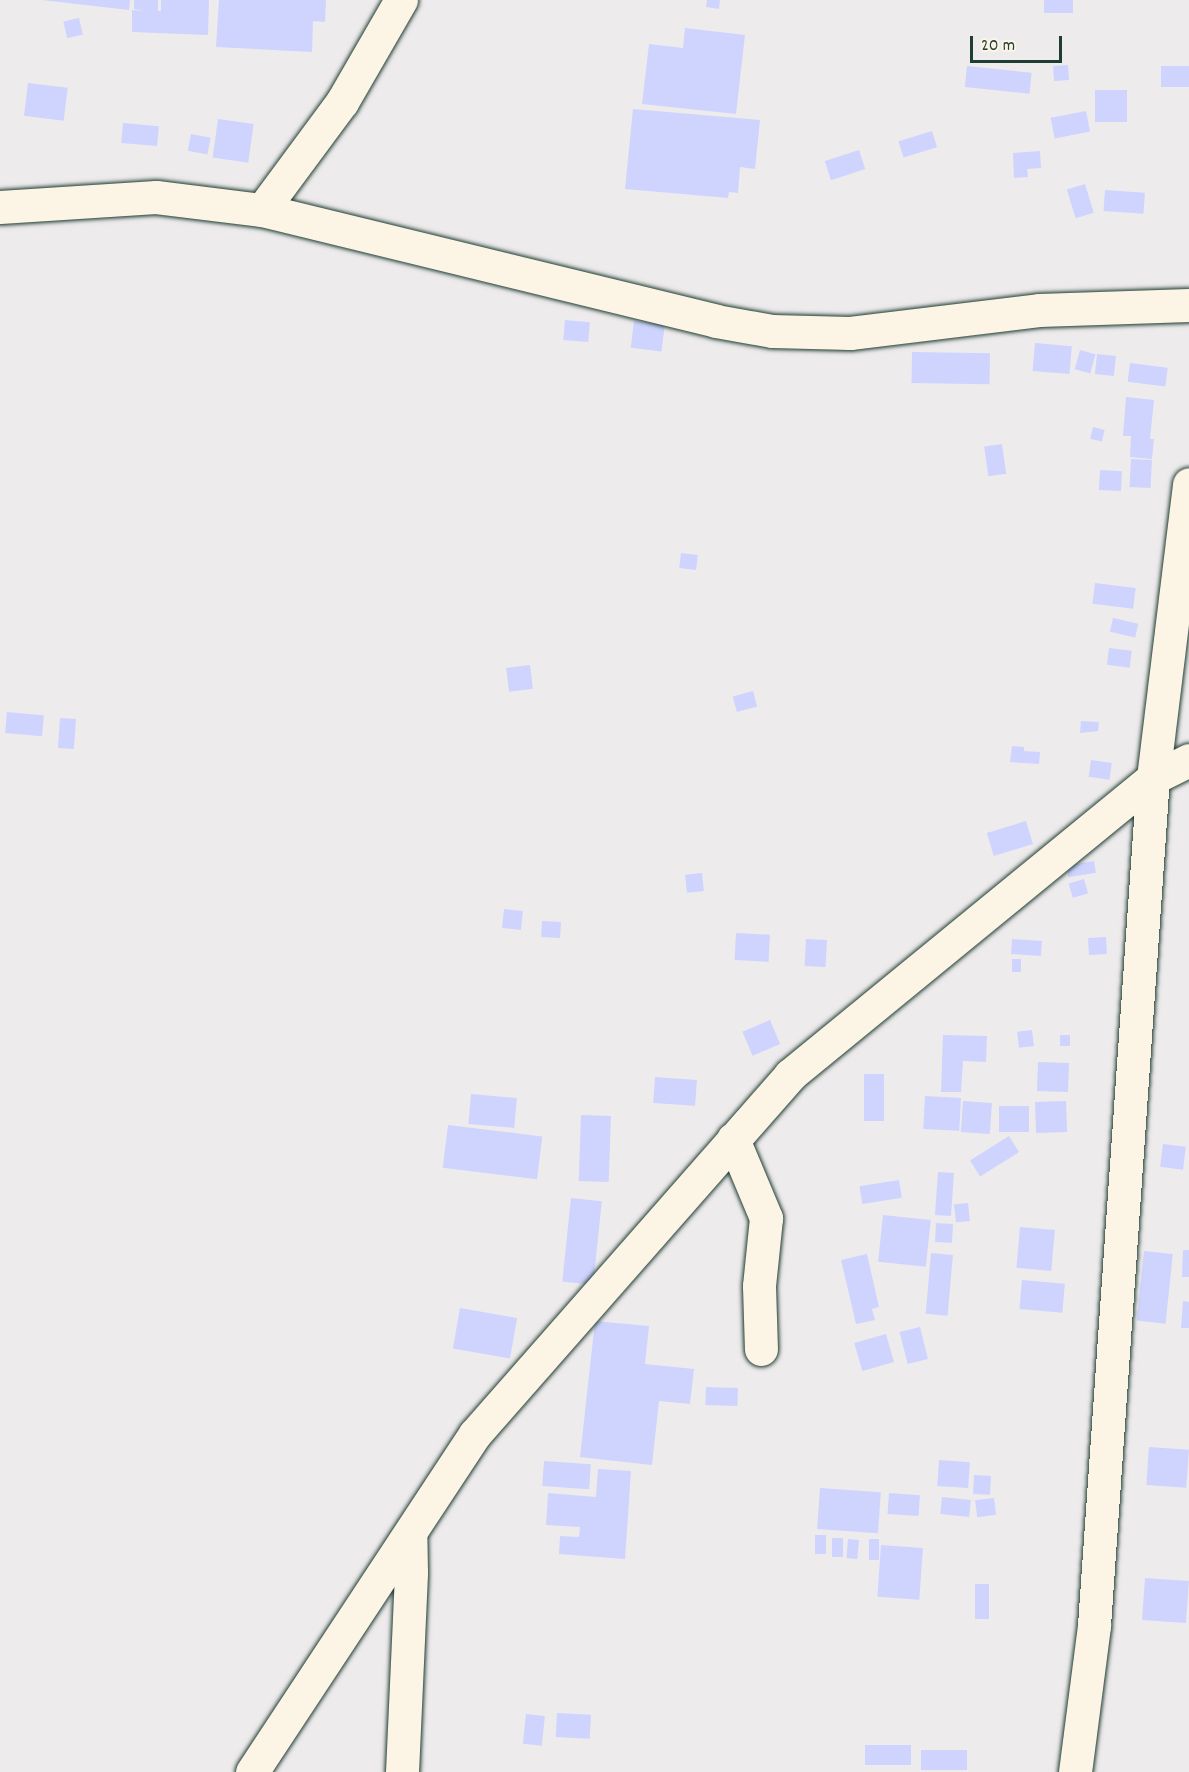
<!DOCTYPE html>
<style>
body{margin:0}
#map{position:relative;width:1189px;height:1772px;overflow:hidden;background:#eeebec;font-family:Dekko,sans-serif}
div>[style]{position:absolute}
.building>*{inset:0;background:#ced4fd;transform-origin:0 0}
.roads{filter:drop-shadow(0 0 2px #1f3d34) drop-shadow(0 0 2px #1f3d34)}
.minor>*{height:33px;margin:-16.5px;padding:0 16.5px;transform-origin:16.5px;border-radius:16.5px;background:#fcf5e5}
span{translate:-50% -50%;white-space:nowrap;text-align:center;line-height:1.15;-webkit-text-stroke:5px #fcf5e5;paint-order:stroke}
.scale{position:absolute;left:970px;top:36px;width:92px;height:27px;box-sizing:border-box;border:3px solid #1f3d34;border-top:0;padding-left:8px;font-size:18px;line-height:21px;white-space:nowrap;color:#1f3d34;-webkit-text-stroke:4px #fcf5e5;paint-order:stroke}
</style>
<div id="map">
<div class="building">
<div style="clip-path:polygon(42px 0,130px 0,129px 10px)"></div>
<div style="clip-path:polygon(134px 0,158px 0,158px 11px,161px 11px,161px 0,209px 0,208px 35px,132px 32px,132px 10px,144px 11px,134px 9px)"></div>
<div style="clip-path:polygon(219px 0,326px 0,325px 22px,313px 21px,312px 52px,216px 47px)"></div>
<div style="clip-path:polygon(707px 0,720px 0,719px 9px,706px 7px)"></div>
<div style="left:1044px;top:0;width:29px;height:13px"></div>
<div style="left:79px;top:18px;width:17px;height:16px;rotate:77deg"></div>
<div style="clip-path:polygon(685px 28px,745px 35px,736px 114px,642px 104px,649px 44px,683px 48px)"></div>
<div style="left:1068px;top:65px;width:15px;height:15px;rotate:86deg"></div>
<div style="left:967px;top:66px;width:65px;height:21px;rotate:6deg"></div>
<div style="left:1161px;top:66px;width:28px;height:21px"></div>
<div style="left:28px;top:83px;width:40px;height:33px;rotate:7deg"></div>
<div style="left:1095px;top:90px;width:32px;height:32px"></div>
<div style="clip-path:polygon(633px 109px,760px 120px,755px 169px,740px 167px,738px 193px,729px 192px,728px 198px,625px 189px)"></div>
<div style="left:1086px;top:111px;width:21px;height:36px;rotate:79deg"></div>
<div style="left:218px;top:119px;width:36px;height:39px;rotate:8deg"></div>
<div style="left:123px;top:123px;width:36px;height:20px;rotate:5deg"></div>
<div style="left:932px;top:131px;width:17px;height:35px;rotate:73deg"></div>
<div style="left:191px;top:134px;width:20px;height:17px;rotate:11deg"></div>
<div style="left:859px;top:150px;width:20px;height:36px;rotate:72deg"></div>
<div style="clip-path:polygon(1040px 151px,1041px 168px,1027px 169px,1028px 177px,1014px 178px,1013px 153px)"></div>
<div style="left:1085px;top:184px;width:30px;height:19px;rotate:73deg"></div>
<div style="left:1105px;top:190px;width:40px;height:21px;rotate:4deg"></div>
<div style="left:565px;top:320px;width:25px;height:20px;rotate:5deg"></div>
<div style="left:634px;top:321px;width:31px;height:27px;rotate:7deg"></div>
<div style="left:1035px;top:343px;width:37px;height:28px;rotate:5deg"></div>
<div style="left:1080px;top:350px;width:16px;height:20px;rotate:15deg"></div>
<div style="left:912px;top:352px;width:78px;height:31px;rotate:1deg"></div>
<div style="left:1097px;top:354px;width:19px;height:20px;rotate:6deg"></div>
<div style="left:1130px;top:363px;width:38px;height:19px;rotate:7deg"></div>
<div style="clip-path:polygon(1126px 397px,1154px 400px,1150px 439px,1154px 439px,1152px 459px,1130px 457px,1131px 436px,1123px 436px)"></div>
<div style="left:1093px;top:427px;width:12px;height:12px;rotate:14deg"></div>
<div style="left:1002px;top:444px;width:30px;height:18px;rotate:82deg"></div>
<div style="left:1131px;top:459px;width:21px;height:28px;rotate:3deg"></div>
<div style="left:1100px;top:470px;width:22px;height:20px;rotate:3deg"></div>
<div style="left:681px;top:553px;width:17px;height:15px;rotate:7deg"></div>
<div style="left:1095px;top:583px;width:41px;height:21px;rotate:7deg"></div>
<div style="left:1113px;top:618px;width:26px;height:14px;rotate:13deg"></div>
<div style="left:1109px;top:648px;width:23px;height:17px;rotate:7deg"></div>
<div style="left:530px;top:665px;width:24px;height:24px;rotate:83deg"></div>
<div style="left:753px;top:691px;width:16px;height:21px;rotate:75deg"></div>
<div style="left:7px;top:712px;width:37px;height:21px;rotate:5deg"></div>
<div style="left:60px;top:718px;width:16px;height:30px;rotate:4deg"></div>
<div style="clip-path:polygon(1081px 721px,1099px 722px,1098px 731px,1080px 733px)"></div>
<div style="clip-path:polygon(1012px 746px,1024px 747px,1024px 751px,1040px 752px,1039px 764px,1010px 762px)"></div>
<div style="left:1091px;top:760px;width:21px;height:17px;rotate:8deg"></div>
<div style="left:1026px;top:821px;width:24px;height:41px;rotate:73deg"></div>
<div style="left:1094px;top:861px;width:12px;height:28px;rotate:81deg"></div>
<div style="left:702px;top:873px;width:18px;height:17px;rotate:84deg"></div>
<div style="left:1084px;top:879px;width:15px;height:16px;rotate:74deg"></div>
<div style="left:504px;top:909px;width:19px;height:19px;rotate:6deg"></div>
<div style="left:542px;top:921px;width:19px;height:16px;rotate:3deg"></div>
<div style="left:736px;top:933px;width:34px;height:27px;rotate:3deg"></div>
<div style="left:1106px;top:937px;width:17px;height:18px;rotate:87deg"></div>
<div style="left:806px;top:939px;width:21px;height:27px;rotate:3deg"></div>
<div style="left:1012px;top:939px;width:30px;height:15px;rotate:4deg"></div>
<div style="left:1012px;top:959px;width:9px;height:13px"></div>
<div style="left:770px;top:1020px;width:26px;height:30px;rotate:67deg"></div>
<div style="left:1032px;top:1030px;width:16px;height:15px;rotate:83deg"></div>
<div style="clip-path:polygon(943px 1035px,987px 1036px,986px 1062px,963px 1061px,961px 1092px,941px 1092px)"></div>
<div style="left:1060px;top:1035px;width:10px;height:11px"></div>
<div style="left:1038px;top:1062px;width:31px;height:29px;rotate:2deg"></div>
<div style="left:864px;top:1074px;width:20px;height:47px"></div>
<div style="left:655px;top:1077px;width:42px;height:26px;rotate:4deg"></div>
<div style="left:471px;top:1094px;width:46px;height:30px;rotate:5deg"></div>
<div style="left:925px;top:1096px;width:36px;height:33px;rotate:3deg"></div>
<div style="left:963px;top:1101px;width:29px;height:31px;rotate:4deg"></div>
<div style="left:1066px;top:1101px;width:31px;height:31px;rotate:88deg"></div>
<div style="left:999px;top:1106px;width:30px;height:26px"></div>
<div style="left:581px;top:1115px;width:30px;height:66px;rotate:2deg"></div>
<div style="left:448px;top:1125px;width:95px;height:43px;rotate:7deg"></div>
<div style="left:1009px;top:1136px;width:19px;height:46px;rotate:58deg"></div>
<div style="left:1163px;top:1144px;width:23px;height:23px;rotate:7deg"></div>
<div style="left:938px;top:1172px;width:16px;height:43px;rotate:4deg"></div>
<div style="left:899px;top:1180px;width:18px;height:40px;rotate:81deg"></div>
<div style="left:571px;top:1198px;width:31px;height:84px;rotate:6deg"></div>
<div style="left:968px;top:1203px;width:18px;height:14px;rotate:84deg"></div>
<div style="left:883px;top:1215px;width:48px;height:47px;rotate:6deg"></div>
<div style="left:936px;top:1223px;width:17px;height:19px;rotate:3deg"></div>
<div style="left:1020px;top:1227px;width:35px;height:41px;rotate:5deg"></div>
<div style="clip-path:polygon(1183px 1250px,1189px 1250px,1189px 1277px,1182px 1277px)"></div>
<div style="left:1144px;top:1251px;width:29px;height:70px;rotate:6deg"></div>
<div style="left:931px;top:1253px;width:22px;height:61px;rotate:5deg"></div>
<div style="clip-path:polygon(867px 1254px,879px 1307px,872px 1309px,875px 1320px,856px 1324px,841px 1260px)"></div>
<div style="left:1022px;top:1280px;width:43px;height:29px;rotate:5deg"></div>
<div style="clip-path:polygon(1183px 1301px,1189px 1302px,1189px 1328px,1181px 1328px)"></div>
<div style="left:460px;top:1308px;width:58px;height:41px;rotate:10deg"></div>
<div style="clip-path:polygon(595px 1321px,649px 1326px,645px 1364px,694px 1369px,690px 1404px,659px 1401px,652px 1465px,580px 1457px)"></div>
<div style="left:920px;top:1327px;width:33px;height:21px;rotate:76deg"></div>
<div style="left:886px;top:1334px;width:29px;height:33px;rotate:74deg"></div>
<div style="left:706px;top:1387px;width:32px;height:18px;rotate:2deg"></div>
<div style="left:1149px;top:1447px;width:40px;height:38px;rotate:4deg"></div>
<div style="left:939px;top:1460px;width:31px;height:26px;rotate:4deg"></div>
<div style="left:544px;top:1461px;width:47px;height:25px;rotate:4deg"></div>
<div style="clip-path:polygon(598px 1469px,631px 1471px,625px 1559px,559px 1554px,560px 1536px,579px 1537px,580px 1527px,546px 1525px,548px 1493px,596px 1497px)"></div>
<div style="left:974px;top:1475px;width:17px;height:19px;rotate:3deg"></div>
<div style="left:820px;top:1488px;width:61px;height:41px;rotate:4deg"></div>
<div style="left:889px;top:1493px;width:31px;height:21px;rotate:4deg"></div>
<div style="left:942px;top:1497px;width:29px;height:17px;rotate:6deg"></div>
<div style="left:994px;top:1498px;width:17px;height:19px;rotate:83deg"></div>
<div style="left:826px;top:1535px;width:19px;height:11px;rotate:90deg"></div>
<div style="left:832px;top:1538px;width:11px;height:19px"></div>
<div style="left:848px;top:1539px;width:11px;height:19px;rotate:5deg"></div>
<div style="left:869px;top:1539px;width:10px;height:21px"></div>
<div style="left:881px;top:1545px;width:42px;height:52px;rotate:4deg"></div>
<div style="left:1145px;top:1578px;width:44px;height:42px;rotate:4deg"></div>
<div style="left:975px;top:1584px;width:14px;height:35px"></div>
<div style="left:557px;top:1713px;width:34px;height:24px;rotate:3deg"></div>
<div style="left:526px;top:1714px;width:19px;height:30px;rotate:6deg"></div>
<div style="left:865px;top:1745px;width:46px;height:20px"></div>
<div style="left:921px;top:1750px;width:46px;height:20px"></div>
</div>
<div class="roads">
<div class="minor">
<div style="left:0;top:207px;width:156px;rotate:-3.7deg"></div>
<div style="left:156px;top:197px;width:107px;rotate:7deg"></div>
<div style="left:262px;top:210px;width:467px;rotate:13.7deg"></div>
<div style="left:716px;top:321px;width:57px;rotate:10.1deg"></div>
<div style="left:772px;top:331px;width:78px;rotate:1.5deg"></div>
<div style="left:850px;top:333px;width:190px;rotate:-6.9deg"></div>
<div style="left:1039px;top:310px;width:150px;rotate:-1.9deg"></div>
<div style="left:262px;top:210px;width:134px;rotate:-53.5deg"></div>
<div style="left:342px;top:102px;width:118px;rotate:-60deg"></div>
<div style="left:733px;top:1139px;width:86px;rotate:67.3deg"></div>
<div style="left:766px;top:1218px;width:68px;rotate:95.9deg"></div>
<div style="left:759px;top:1286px;width:63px;rotate:88.2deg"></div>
<div style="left:252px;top:1772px;width:405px;rotate:-56.6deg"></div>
<div style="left:475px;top:1434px;width:478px;rotate:-48.7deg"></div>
<div style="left:790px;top:1075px;width:469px;rotate:-39.3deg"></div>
<div style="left:1153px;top:778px;width:40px;rotate:-26.6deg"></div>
<div style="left:402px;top:1772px;width:200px;rotate:-87.4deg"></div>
<div style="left:411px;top:1572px;width:39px;rotate:-91deg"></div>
<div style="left:1075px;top:1772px;width:148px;rotate:-82.6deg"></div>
<div style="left:1094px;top:1625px;width:849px;rotate:-86.02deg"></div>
<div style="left:1153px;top:778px;width:296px;rotate:-83deg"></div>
</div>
</div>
<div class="scale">20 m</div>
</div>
